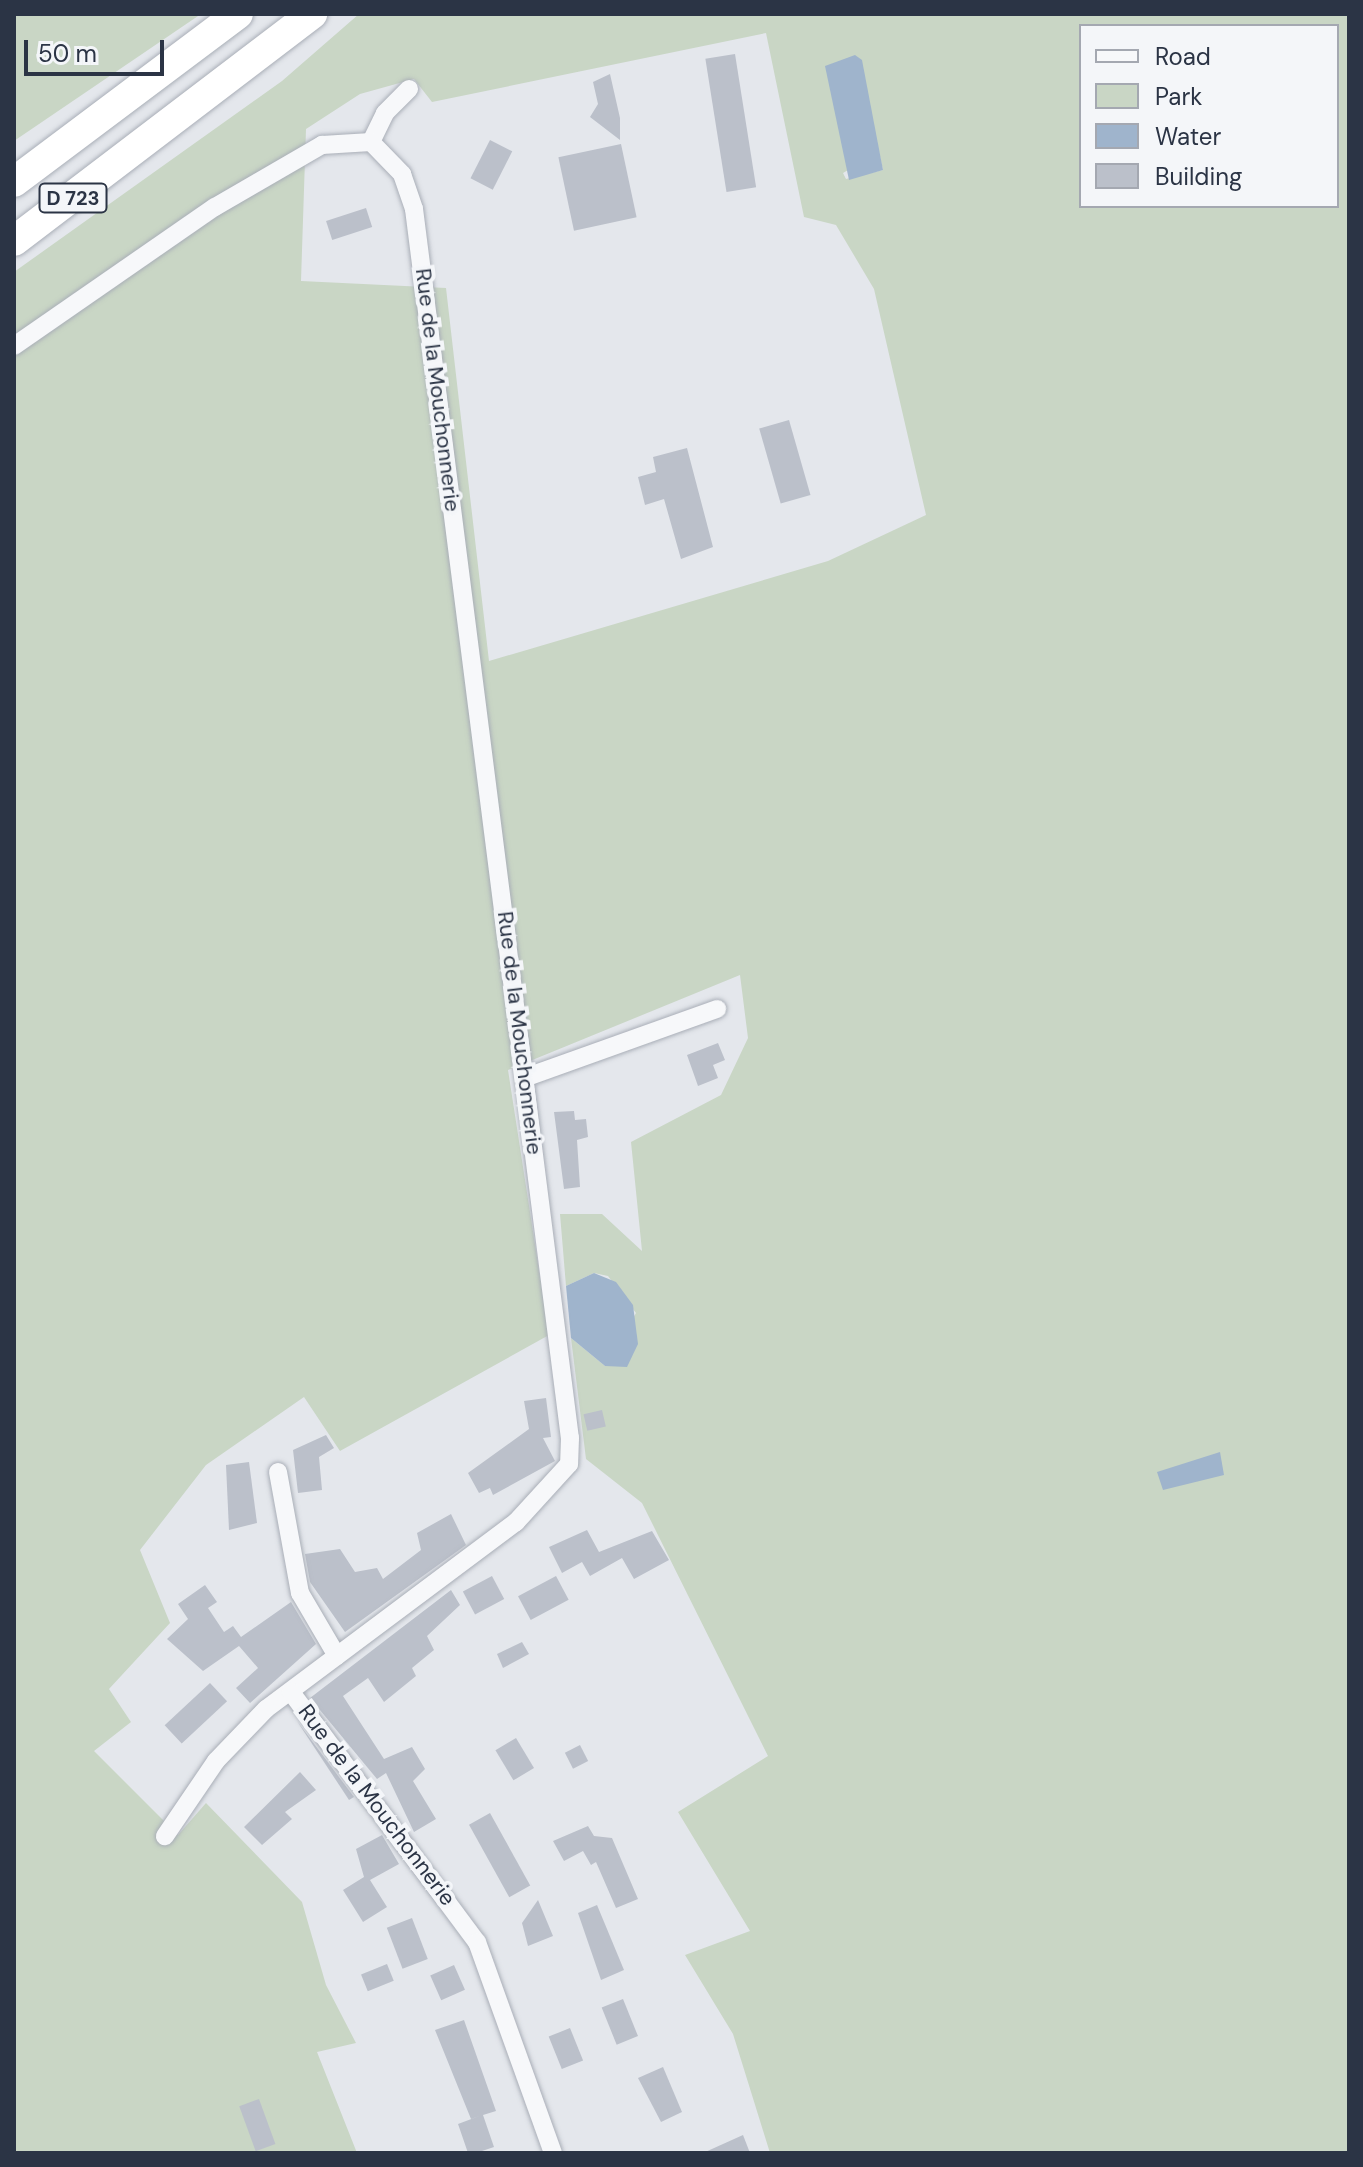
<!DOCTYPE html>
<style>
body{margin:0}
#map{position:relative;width:1363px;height:2167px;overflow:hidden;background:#e4e7ec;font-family:"DM Sans",sans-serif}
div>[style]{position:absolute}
.green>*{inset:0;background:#c9d6c5}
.water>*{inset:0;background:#9fb4cc}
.building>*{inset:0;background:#bbc0ca;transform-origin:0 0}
.roads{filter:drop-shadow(0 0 2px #a9aeb7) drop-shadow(0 0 2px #a9aeb7)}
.minor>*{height:18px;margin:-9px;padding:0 9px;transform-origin:9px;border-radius:9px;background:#f7f8fa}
.trunk>*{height:30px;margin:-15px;padding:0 15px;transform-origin:15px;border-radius:15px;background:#fff}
span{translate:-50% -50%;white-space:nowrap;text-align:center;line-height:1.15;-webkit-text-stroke:8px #f4f6f9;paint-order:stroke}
.shield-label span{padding:2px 6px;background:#f4f6f9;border:2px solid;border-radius:6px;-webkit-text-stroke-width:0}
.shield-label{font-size:20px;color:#2b3445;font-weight:700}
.street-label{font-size:22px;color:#2b3445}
.frame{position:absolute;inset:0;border:16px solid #2b3445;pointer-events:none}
.legend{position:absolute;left:1079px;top:24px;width:260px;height:184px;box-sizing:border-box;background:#f4f6f9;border:2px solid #a4a8b1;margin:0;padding:10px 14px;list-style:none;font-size:24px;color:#2b3445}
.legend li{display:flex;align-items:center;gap:16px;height:40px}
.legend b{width:40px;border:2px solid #a4a8b1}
.scale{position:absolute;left:24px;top:40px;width:140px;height:36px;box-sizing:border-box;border:4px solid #2b3445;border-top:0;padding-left:10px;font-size:24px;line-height:28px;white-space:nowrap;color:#2b3445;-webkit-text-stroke:6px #f4f6f9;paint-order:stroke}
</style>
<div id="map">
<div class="green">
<div style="clip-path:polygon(14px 14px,201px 14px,14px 141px)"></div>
<div style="clip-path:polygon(evenodd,359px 14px,1349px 14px,1349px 2153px,770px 2153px,733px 2034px,685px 1955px,750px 1931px,678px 1812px,768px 1756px,642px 1503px,586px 1459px,571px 1338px,605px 1366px,636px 1313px,608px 1276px,594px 1273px,566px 1286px,560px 1214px,602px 1214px,642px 1251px,631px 1142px,721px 1095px,748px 1038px,740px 975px,508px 1070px,549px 1335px,340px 1451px,304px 1397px,206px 1465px,140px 1550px,170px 1623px,109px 1689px,131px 1722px,94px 1751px,178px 1835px,206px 1803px,302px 1902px,326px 1985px,356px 2043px,317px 2052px,357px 2153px,14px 2153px,14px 272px,282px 81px,359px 14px,1081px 26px,1337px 26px,1337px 206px,1081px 206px,1081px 26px,359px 14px,766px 33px,804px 217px,836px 225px,874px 289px,926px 515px,828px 561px,489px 661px,446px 288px,301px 281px,306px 129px,360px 94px,414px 79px,432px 102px,766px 33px,359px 14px,879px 152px,883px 170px,846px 179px,843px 173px,879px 152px)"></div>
</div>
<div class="water">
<div style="clip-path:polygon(855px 55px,862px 60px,883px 170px,849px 180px,825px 66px)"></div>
<div style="clip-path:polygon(594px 1273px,616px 1282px,633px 1305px,638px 1344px,627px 1367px,605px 1366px,571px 1338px,566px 1286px)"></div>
<div style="clip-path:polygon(1220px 1452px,1224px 1475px,1163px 1490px,1157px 1472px)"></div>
</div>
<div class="building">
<div style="left:735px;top:54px;width:135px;height:30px;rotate:81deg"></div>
<div style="clip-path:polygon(610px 74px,620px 118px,620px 140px,590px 117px,598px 104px,593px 82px)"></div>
<div style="left:490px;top:140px;width:25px;height:43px;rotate:27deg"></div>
<div style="left:621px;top:144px;width:75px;height:64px;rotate:78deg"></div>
<div style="left:366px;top:208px;width:20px;height:42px;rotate:72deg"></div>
<div style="left:789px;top:420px;width:78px;height:31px;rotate:74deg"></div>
<div style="clip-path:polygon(687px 448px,713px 547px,681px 559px,664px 499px,645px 505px,638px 477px,656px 472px,653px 457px)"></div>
<div style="clip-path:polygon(718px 1043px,725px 1060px,713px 1065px,718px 1078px,698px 1086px,687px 1055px)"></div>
<div style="clip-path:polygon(574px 1111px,575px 1120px,586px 1119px,588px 1137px,577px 1140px,580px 1187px,564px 1189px,554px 1112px)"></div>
<div style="clip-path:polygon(546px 1398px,551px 1437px,543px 1438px,555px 1461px,493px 1495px,490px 1488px,479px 1493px,468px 1473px,529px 1429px,524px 1401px)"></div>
<div style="left:602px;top:1410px;width:17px;height:19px;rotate:77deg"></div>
<div style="clip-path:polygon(326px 1435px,334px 1448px,319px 1457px,322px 1490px,298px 1493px,293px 1450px)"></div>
<div style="clip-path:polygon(249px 1462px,257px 1523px,229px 1530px,226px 1465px)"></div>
<div style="clip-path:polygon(451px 1514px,466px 1545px,345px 1632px,310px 1582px,305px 1554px,340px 1549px,355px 1572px,377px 1568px,383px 1579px,421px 1550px,417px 1533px)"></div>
<div style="clip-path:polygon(587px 1530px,599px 1552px,652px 1531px,669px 1560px,634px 1579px,622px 1558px,590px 1576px,582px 1562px,562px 1573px,549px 1547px)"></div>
<div style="left:492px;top:1576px;width:26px;height:33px;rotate:62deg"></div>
<div style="left:556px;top:1576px;width:27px;height:43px;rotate:62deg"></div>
<div style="clip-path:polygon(205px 1585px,217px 1602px,208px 1608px,224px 1632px,233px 1626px,241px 1637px,291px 1602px,316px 1644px,250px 1703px,236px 1688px,258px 1668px,239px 1646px,203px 1671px,167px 1639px,188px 1619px,178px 1604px)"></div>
<div style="clip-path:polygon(451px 1590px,460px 1605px,427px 1636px,434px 1650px,412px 1668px,416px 1676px,384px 1702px,368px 1678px,343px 1696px,384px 1759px,412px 1747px,425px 1769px,413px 1781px,436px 1819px,414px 1832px,386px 1773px,377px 1779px,310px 1698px)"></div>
<div style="clip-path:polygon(522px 1642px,529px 1654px,503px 1668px,497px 1654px)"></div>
<div style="left:210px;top:1683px;width:25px;height:62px;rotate:47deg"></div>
<div style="clip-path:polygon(297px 1721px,354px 1797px,349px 1800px)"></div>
<div style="left:516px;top:1738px;width:35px;height:24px;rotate:59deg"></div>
<div style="left:580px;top:1745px;width:18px;height:17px;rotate:63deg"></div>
<div style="clip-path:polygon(300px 1772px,316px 1790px,285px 1812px,292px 1819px,262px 1845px,244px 1827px)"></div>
<div style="left:490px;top:1813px;width:83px;height:24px;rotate:61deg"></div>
<div style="clip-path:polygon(588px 1826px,594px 1836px,612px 1838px,638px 1899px,616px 1908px,596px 1862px,591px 1865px,583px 1851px,564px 1861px,553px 1841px)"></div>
<div style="clip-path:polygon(382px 1835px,399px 1864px,370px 1880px,387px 1907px,363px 1922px,343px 1890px,364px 1877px,356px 1849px)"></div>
<div style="clip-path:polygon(538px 1900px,553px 1936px,528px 1946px,522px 1923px)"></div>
<div style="clip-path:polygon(597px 1905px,624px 1970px,601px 1980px,578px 1913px)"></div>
<div style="left:412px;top:1918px;width:44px;height:27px;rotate:69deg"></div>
<div style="left:387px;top:1964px;width:18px;height:28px;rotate:68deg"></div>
<div style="left:454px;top:1965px;width:27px;height:26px;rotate:66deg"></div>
<div style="left:623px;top:1999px;width:40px;height:23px;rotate:68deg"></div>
<div style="clip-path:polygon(464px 2020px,496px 2111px,483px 2115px,494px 2147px,476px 2153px,468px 2153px,458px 2124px,482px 2115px,471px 2119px,435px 2030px)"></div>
<div style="left:570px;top:2028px;width:35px;height:23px;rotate:68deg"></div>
<div style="clip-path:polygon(663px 2067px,682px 2112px,661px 2122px,638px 2078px)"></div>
<div style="left:259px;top:2099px;width:48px;height:21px;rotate:70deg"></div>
<div style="clip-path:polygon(743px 2135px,750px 2153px,703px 2153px)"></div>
</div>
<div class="roads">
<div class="minor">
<div style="left:371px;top:142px;width:32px;rotate:-64deg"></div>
<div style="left:385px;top:113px;width:34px;rotate:-45deg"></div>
<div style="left:14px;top:346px;width:244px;rotate:-34.7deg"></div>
<div style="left:215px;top:207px;width:124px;rotate:-30.1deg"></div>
<div style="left:322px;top:145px;width:49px;rotate:-3.5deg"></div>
<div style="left:371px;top:142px;width:45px;rotate:45.9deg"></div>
<div style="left:402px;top:174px;width:37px;rotate:71deg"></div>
<div style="left:414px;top:209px;width:1239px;rotate:82.77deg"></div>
<div style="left:570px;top:1438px;width:26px;rotate:92deg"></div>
<div style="left:569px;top:1464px;width:79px;rotate:132.4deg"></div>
<div style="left:516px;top:1522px;width:312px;rotate:143.2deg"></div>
<div style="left:266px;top:1709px;width:72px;rotate:133.9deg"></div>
<div style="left:216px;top:1761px;width:91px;rotate:124.2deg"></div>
<div style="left:527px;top:1077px;width:202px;rotate:-19.7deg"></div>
<div style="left:278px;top:1472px;width:123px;rotate:79.7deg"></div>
<div style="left:300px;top:1593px;width:73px;rotate:59.6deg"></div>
<div style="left:291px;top:1692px;width:312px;rotate:53.4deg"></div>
<div style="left:477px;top:1942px;width:224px;rotate:70.2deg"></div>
</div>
<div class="trunk">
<div style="left:14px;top:182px;width:280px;rotate:-36.9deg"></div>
<div style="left:14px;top:241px;width:375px;rotate:-37.3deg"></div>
</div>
</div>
<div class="shield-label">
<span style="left:73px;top:198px">D 723</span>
</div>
<div class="street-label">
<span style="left:438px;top:390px;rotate:83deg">Rue de la Mouchonnerie</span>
<span style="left:520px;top:1033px;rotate:83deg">Rue de la Mouchonnerie</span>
<span style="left:377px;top:1805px;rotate:53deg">Rue de la Mouchonnerie</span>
</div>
<div class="frame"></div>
<ul class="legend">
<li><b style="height:10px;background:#f7f8fa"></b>Road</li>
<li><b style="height:22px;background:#c9d6c5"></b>Park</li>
<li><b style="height:22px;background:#9fb4cc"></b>Water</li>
<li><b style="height:22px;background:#bbc0ca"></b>Building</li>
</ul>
<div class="scale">50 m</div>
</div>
